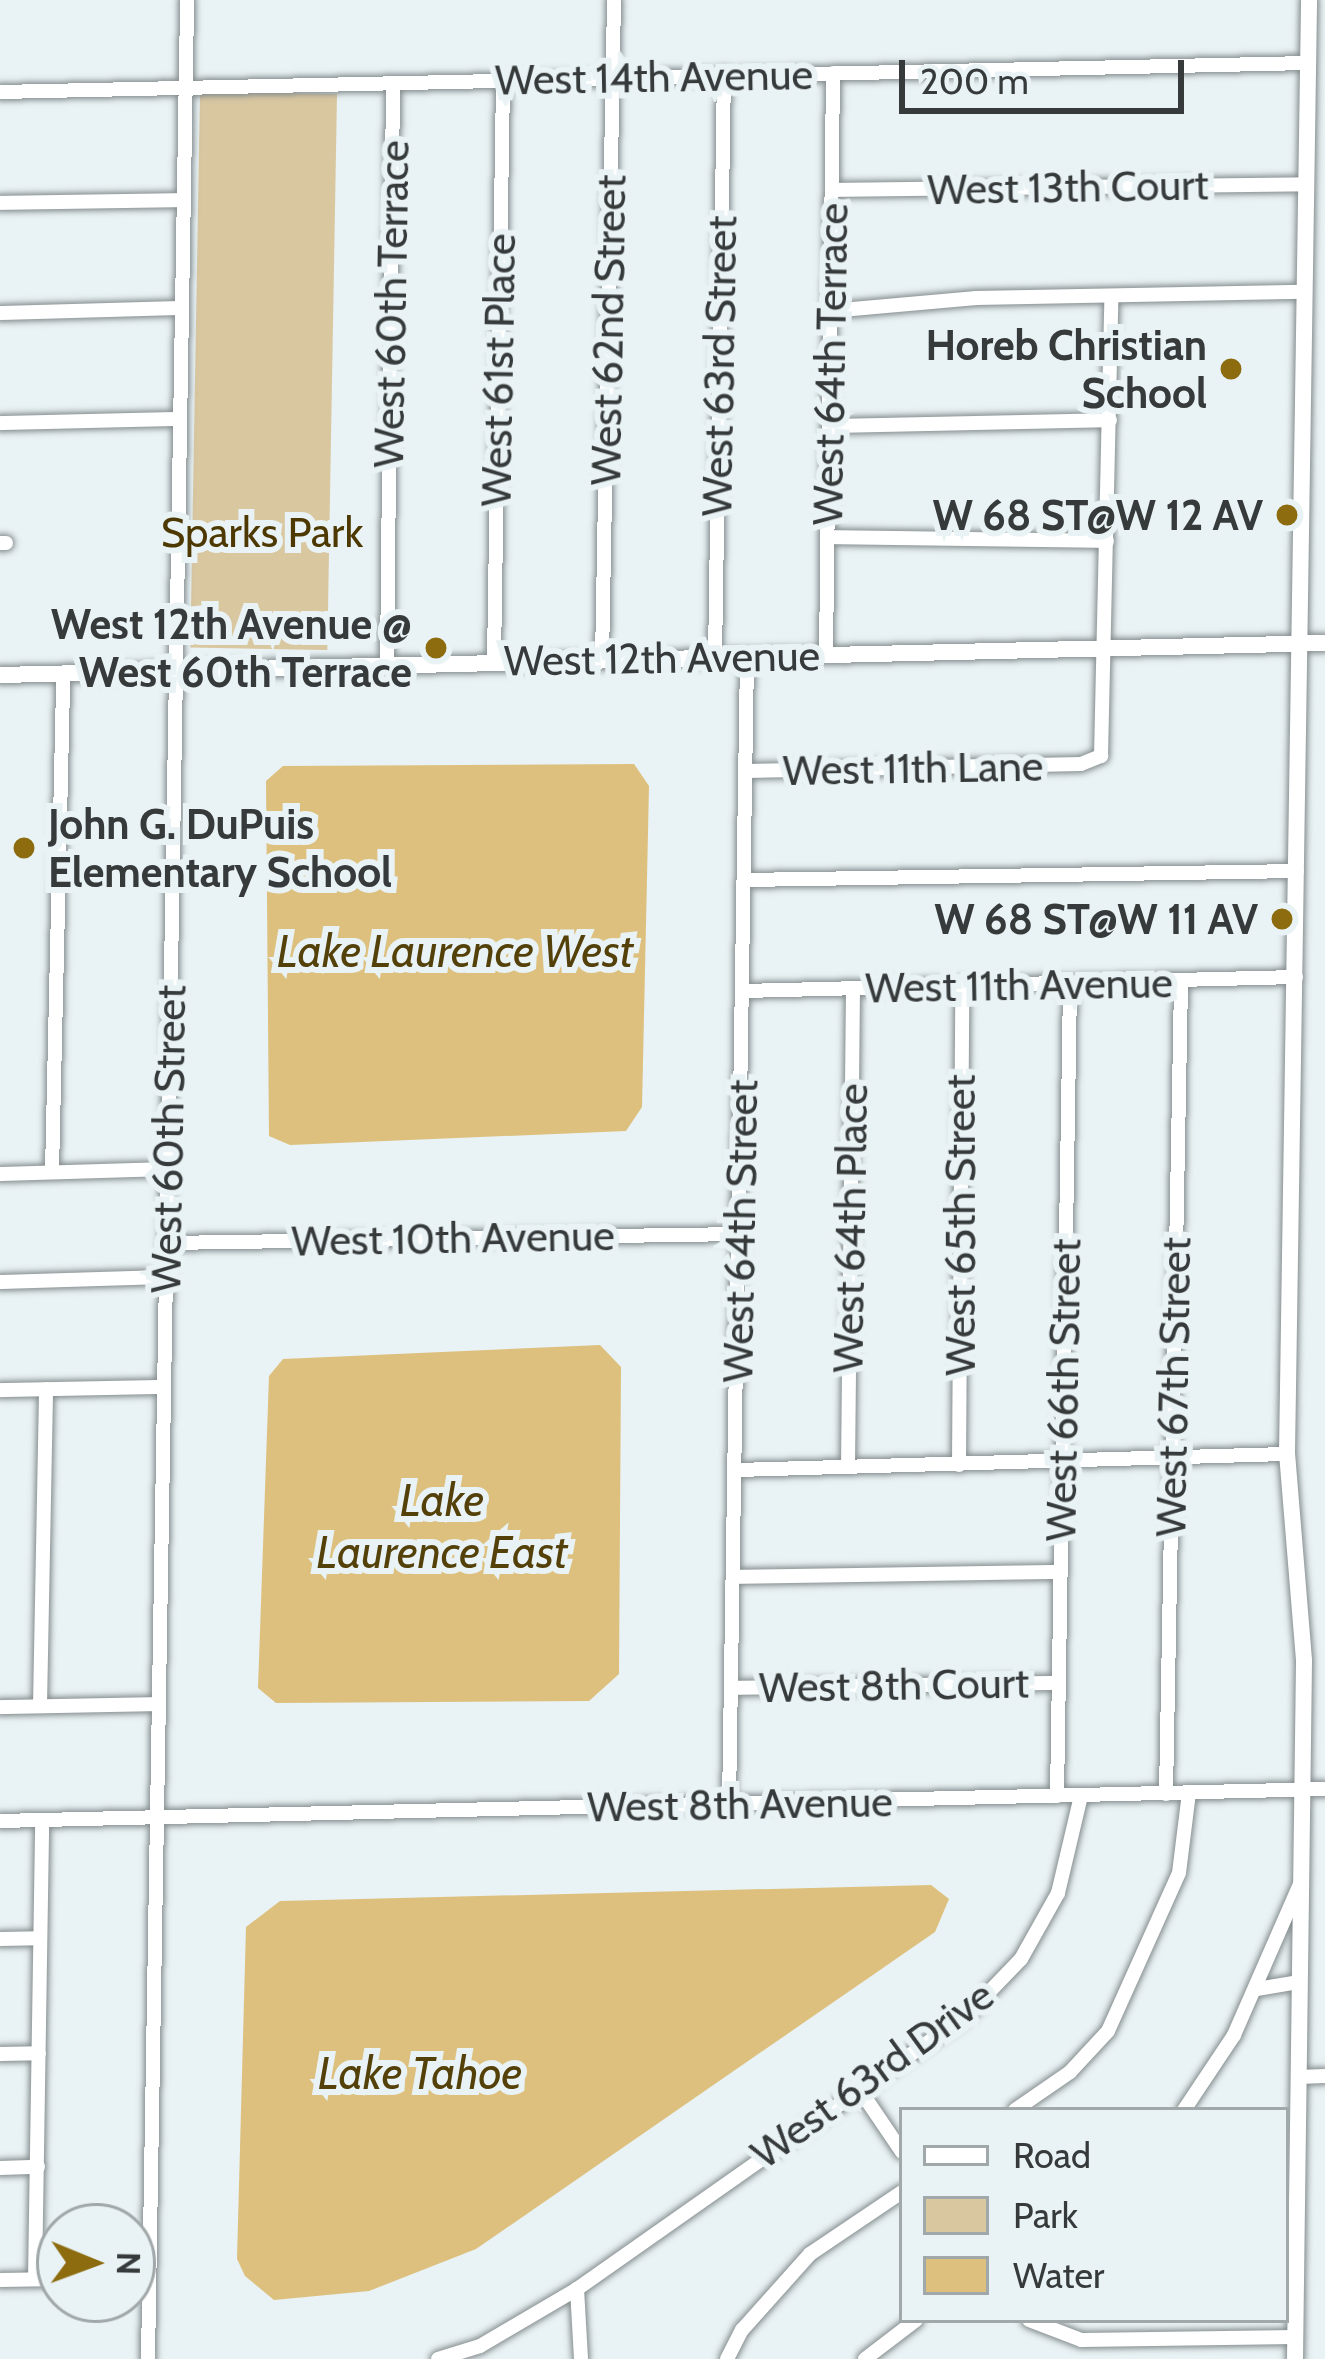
<!DOCTYPE html>
<style>
body{margin:0}
#map{position:relative;width:1325px;height:2359px;overflow:hidden;background:#e9f2f4;font-family:Cabin,sans-serif}
div>[style]{position:absolute}
.green>*{inset:0;background:#d9c7a0;transform-origin:0 0}
.water>*{inset:0;background:#ddc07d}
.roads{filter:drop-shadow(0 0 3px #858d8f) drop-shadow(0 0 3px #858d8f)}
.minor>*{height:14px;margin:-7px;padding:0 7px;transform-origin:7px;border-radius:7px;background:#fff}
.major>*{height:16px;margin:-8px;padding:0 8px;transform-origin:8px;border-radius:8px;background:#fff}
.dots>*{width:33px;height:33px;translate:-50% -50%;box-sizing:border-box;border:6px solid #e9f2f4;border-radius:50%}
span{translate:-50% -50%;white-space:nowrap;text-align:center;line-height:1.15;-webkit-text-stroke:12px #e9f2f4;paint-order:stroke}
.street-label{font-size:42px;color:#363a3b}
.poi-label{font-size:42px;color:#363a3b;font-weight:700}
.right{translate:-100% -50%;text-align:right}
.left{translate:0 -50%;text-align:left}
.park-label{font-size:42px;color:#4c3800}
.water-label{font-size:45px;color:#544009;font-style:italic}
.legend{position:absolute;left:899px;top:2107px;width:390px;height:216px;box-sizing:border-box;background:#e9f2f4;border:3px solid #a1a8aa;margin:0;padding:15px 21px;list-style:none;font-size:36px;color:#363a3b}
.legend li{display:flex;align-items:center;gap:24px;height:60px}
.legend b{width:60px;border:3px solid #a1a8aa}
.north{position:absolute;left:36px;top:2203px;width:120px;height:120px;box-sizing:border-box;background:#e9f2f4;border:3px solid #a1a8aa;border-radius:50%;rotate:91deg;font-size:33px;font-weight:700;line-height:48px;text-align:center;color:#363a3b}
.north::after{content:'';display:block;margin:auto;width:42px;height:54px;background:#8c6c0e;clip-path:polygon(50% 0,100% 100%,50% 72%,0 100%)}
.scale{position:absolute;left:899px;top:60px;width:285px;height:54px;box-sizing:border-box;border:6px solid #363a3b;border-top:0;padding-left:15px;font-size:36px;line-height:42px;white-space:nowrap;color:#363a3b;-webkit-text-stroke:9px #e9f2f4;paint-order:stroke}
</style>
<div id="map">
<div class="green">
<div style="left:337px;top:94px;width:556px;height:137px;rotate:91deg"></div>
</div>
<div class="water">
<div style="clip-path:polygon(634px 764px,649px 786px,642px 1107px,626px 1131px,290px 1145px,269px 1136px,266px 781px,283px 766px)"></div>
<div style="clip-path:polygon(600px 1345px,621px 1367px,619px 1674px,589px 1701px,276px 1703px,258px 1688px,269px 1376px,283px 1359px)"></div>
<div style="clip-path:polygon(931px 1885px,949px 1899px,935px 1932px,476px 2249px,369px 2291px,274px 2300px,245px 2276px,237px 2259px,246px 1927px,280px 1901px)"></div>
</div>
<div class="roads">
<div class="minor">
<div style="left:0;top:92px;width:1307px;rotate:-1.27deg"></div>
<div style="left:832px;top:190px;width:473px;rotate:-0.7deg"></div>
<div style="left:0;top:203px;width:183px;rotate:-0.9deg"></div>
<div style="left:830px;top:311px;width:147px;rotate:-5.1deg"></div>
<div style="left:976px;top:298px;width:327px;rotate:-1.1deg"></div>
<div style="left:0;top:313px;width:181px;rotate:-1.6deg"></div>
<div style="left:0;top:423px;width:178px;rotate:-1.3deg"></div>
<div style="left:829px;top:426px;width:281px;rotate:-1.2deg"></div>
<div style="left:828px;top:537px;width:279px;rotate:0.8deg"></div>
<div style="left:0;top:543px;width:6px"></div>
<div style="left:826px;top:655px;width:582px;rotate:-89.31deg"></div>
<div style="left:715px;top:658px;width:584px;rotate:-89.12deg"></div>
<div style="left:494px;top:661px;width:581px;rotate:-89.11deg"></div>
<div style="left:602px;top:661px;width:661px;rotate:-88.96deg"></div>
<div style="left:387px;top:665px;width:578px;rotate:-89.41deg"></div>
<div style="left:746px;top:771px;width:335px;rotate:-1.2deg"></div>
<div style="left:1081px;top:764px;width:22px;rotate:-22deg"></div>
<div style="left:1101px;top:756px;width:458px;rotate:-88.7deg"></div>
<div style="left:744px;top:880px;width:553px;rotate:-0.93deg"></div>
<div style="left:743px;top:991px;width:553px;rotate:-1.45deg"></div>
<div style="left:52px;top:1172px;width:499px;rotate:-88.7deg"></div>
<div style="left:0;top:1174px;width:169px;rotate:-1.7deg"></div>
<div style="left:167px;top:1243px;width:573px;rotate:-0.9deg"></div>
<div style="left:0;top:1282px;width:166px;rotate:-1.7deg"></div>
<div style="left:0;top:1390px;width:163px;rotate:-1.1deg"></div>
<div style="left:959px;top:1465px;width:479px;rotate:-89.6deg"></div>
<div style="left:848px;top:1467px;width:478px;rotate:-89.4deg"></div>
<div style="left:737px;top:1470px;width:550px;rotate:-1.67deg"></div>
<div style="left:734px;top:1577px;width:326px;rotate:-0.9deg"></div>
<div style="left:732px;top:1688px;width:325px;rotate:-0.9deg"></div>
<div style="left:40px;top:1706px;width:317px;rotate:-88.9deg"></div>
<div style="left:0;top:1707px;width:155px;rotate:-1.1deg"></div>
<div style="left:1166px;top:1794px;width:814px;rotate:-88.94deg"></div>
<div style="left:1057px;top:1796px;width:812px;rotate:-89.08deg"></div>
<div style="left:729px;top:1804px;width:1147px;rotate:-89.1deg"></div>
<div style="left:0;top:1821px;width:1325px;rotate:-1.38deg"></div>
<div style="left:0;top:1939px;width:39px;rotate:-1deg"></div>
<div style="left:1257px;top:1989px;width:43px;rotate:-9.5deg"></div>
<div style="left:0;top:2054px;width:39px;rotate:-1deg"></div>
<div style="left:1298px;top:2077px;width:27px;rotate:-2deg"></div>
<div style="left:860px;top:2090px;width:75px;rotate:55.9deg"></div>
<div style="left:1015px;top:2110px;width:67px;rotate:-34.6deg"></div>
<div style="left:1070px;top:2072px;width:56px;rotate:-47.2deg"></div>
<div style="left:1108px;top:2031px;width:173px;rotate:-65.8deg"></div>
<div style="left:1179px;top:1873px;width:81px;rotate:-82.9deg"></div>
<div style="left:1184px;top:2110px;width:90px;rotate:-56.3deg"></div>
<div style="left:1234px;top:2035px;width:163px;rotate:-66.4deg"></div>
<div style="left:0;top:2168px;width:38px;rotate:-2deg"></div>
<div style="left:35px;top:2279px;width:459px;rotate:-89.1deg"></div>
<div style="left:0;top:2280px;width:60px;rotate:-1deg"></div>
<div style="left:577px;top:2289px;width:70px;rotate:86.7deg"></div>
<div style="left:1029px;top:2320px;width:56px;rotate:21deg"></div>
<div style="left:1081px;top:2340px;width:215px;rotate:-0.8deg"></div>
<div style="left:148px;top:2359px;width:2359px;rotate:-89.05deg"></div>
<div style="left:438px;top:2359px;width:44px;rotate:-17.2deg"></div>
<div style="left:480px;top:2346px;width:113px;rotate:-30.4deg"></div>
<div style="left:577px;top:2289px;width:479px;rotate:-35.1deg"></div>
<div style="left:969px;top:2013px;width:75px;rotate:-46.1deg"></div>
<div style="left:1021px;top:1959px;width:76px;rotate:-60.7deg"></div>
<div style="left:1058px;top:1893px;width:100px;rotate:-76.7deg"></div>
<div style="left:727px;top:2359px;width:33px;rotate:-63deg"></div>
<div style="left:742px;top:2330px;width:102px;rotate:-48.2deg"></div>
<div style="left:810px;top:2254px;width:111px;rotate:-34deg"></div>
<div style="left:865px;top:2359px;width:64px;rotate:-37.4deg"></div>
</div>
<div class="major">
<div style="left:0;top:675px;width:1325px;rotate:-1.38deg"></div>
<div style="left:1295px;top:2359px;width:699px;rotate:-89.26deg"></div>
<div style="left:1304px;top:1660px;width:207px;rotate:-94.7deg"></div>
<div style="left:1287px;top:1454px;width:1454px;rotate:-89.13deg"></div>
</div>
</div>
<div class="dots">
<div style="left:1231px;top:369px;background:#8c6c0e"></div>
<div style="left:1287px;top:515px;background:#8c6c0e"></div>
<div style="left:436px;top:648px;background:#8c6c0e"></div>
<div style="left:24px;top:848px;background:#8c6c0e"></div>
<div style="left:1282px;top:919px;background:#8c6c0e"></div>
</div>
<div class="street-label">
<span style="left:654px;top:77px;rotate:-1deg">West 14th Avenue</span>
<span style="left:1068px;top:187px;rotate:-1deg">West 13th Court</span>
<span style="left:391px;top:304px;rotate:-89deg">West 60th Terrace</span>
<span style="left:608px;top:330px;rotate:-89deg">West 62nd Street</span>
<span style="left:830px;top:364px;rotate:-89deg">West 64th Terrace</span>
<span style="left:719px;top:366px;rotate:-89deg">West 63rd Street</span>
<span style="left:498px;top:370px;rotate:-89deg">West 61st Place</span>
<span style="left:662px;top:658px;rotate:-1deg">West 12th Avenue</span>
<span style="left:913px;top:768px;rotate:-1deg">West 11th Lane</span>
<span style="left:1019px;top:985px;rotate:-1deg">West 11th Avenue</span>
<span style="left:168px;top:1139px;rotate:-89deg">West 60th Street</span>
<span style="left:960px;top:1225px;rotate:-90deg">West 65th Street</span>
<span style="left:850px;top:1228px;rotate:-89deg">West 64th Place</span>
<span style="left:740px;top:1231px;rotate:-89deg">West 64th Street</span>
<span style="left:453px;top:1238px;rotate:-1deg">West 10th Avenue</span>
<span style="left:1173px;top:1387px;rotate:-89deg">West 67th Street</span>
<span style="left:1063px;top:1390px;rotate:-89deg">West 66th Street</span>
<span style="left:894px;top:1685px;rotate:-1deg">West 8th Court</span>
<span style="left:740px;top:1804px;rotate:-1deg">West 8th Avenue</span>
<span style="left:872px;top:2074px;rotate:-36deg">West 63rd Drive</span>
</div>
<div class="poi-label">
<span class="right" style="left:1207px;top:369px">Horeb Christian<br>School</span>
<span class="right" style="left:1263px;top:515px">W 68 ST@W 12 AV</span>
<span class="right" style="left:412px;top:648px">West 12th Avenue @<br>West 60th Terrace</span>
<span class="left" style="left:48px;top:848px">John G. DuPuis<br>Elementary School</span>
<span class="right" style="left:1258px;top:919px">W 68 ST@W 11 AV</span>
</div>
<div class="park-label">
<span style="left:262px;top:532px">Sparks Park</span>
</div>
<div class="water-label">
<span style="left:455px;top:952px">Lake Laurence West</span>
<span style="left:442px;top:1527px">Lake<br>Laurence East</span>
<span style="left:420px;top:2074px">Lake Tahoe</span>
</div>
<ul class="legend">
<li><b style="height:15px;background:#fff"></b>Road</li>
<li><b style="height:33px;background:#d9c7a0"></b>Park</li>
<li><b style="height:33px;background:#ddc07d"></b>Water</li>
</ul>
<div class="north">N</div>
<div class="scale">200 m</div>
</div>
